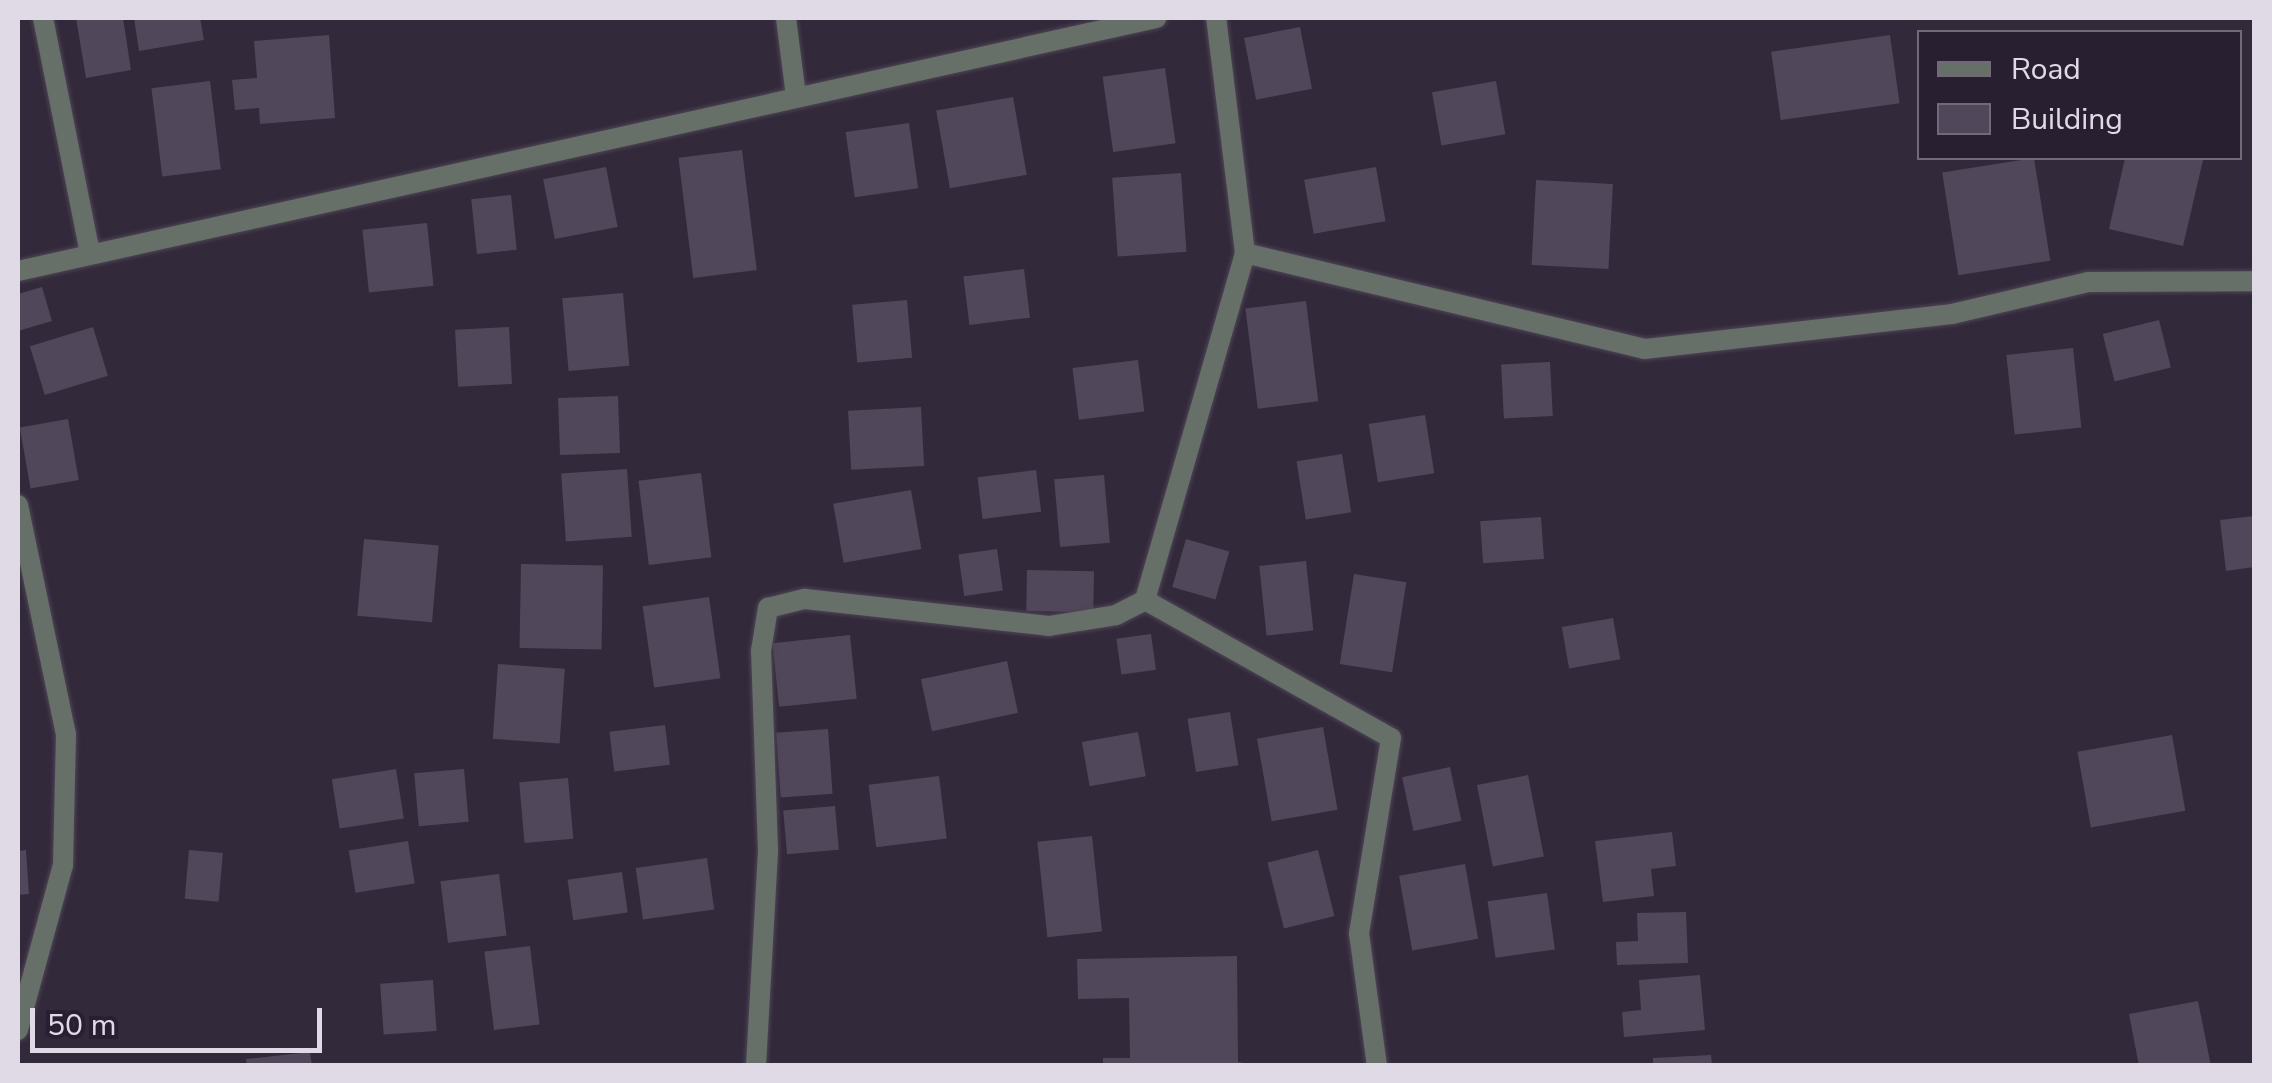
<!DOCTYPE html>
<style>
body{margin:0}
#map{position:relative;width:2272px;height:1083px;overflow:hidden;background:#32293b;font-family:"Nunito Sans",sans-serif}
div>[style]{position:absolute}
.building>*{inset:0;background:#51475b;transform-origin:0 0}
.roads{filter:drop-shadow(0 0 2px #4e4556) drop-shadow(0 0 2px #4e4556)}
.street>*{height:20px;margin:-10px;padding:0 10px;transform-origin:10px;border-radius:10px;background:#677068}
span{translate:-50% -50%;white-space:nowrap;text-align:center;line-height:1.15;-webkit-text-stroke:8px #281f31;paint-order:stroke}
.frame{position:absolute;inset:0;border:20px solid #e0dae6;pointer-events:none}
.legend{position:absolute;left:1917px;top:30px;width:325px;height:130px;box-sizing:border-box;background:#281f31;border:2px solid #726a79;margin:0;padding:12px 18px;list-style:none;font-size:30px;color:#e0dae6}
.legend li{display:flex;align-items:center;gap:20px;height:50px}
.legend b{width:50px;border:2px solid #726a79}
.scale{position:absolute;left:30px;top:1008px;width:292px;height:45px;box-sizing:border-box;border:5px solid #e0dae6;border-top:0;padding-left:12px;font-size:30px;line-height:35px;white-space:nowrap;color:#e0dae6;-webkit-text-stroke:8px #281f31;paint-order:stroke}
</style>
<div id="map">
<div class="building">
<div style="clip-path:polygon(76px 18px,123px 18px,131px 70px,86px 78px)"></div>
<div style="clip-path:polygon(134px 18px,200px 18px,204px 40px,139px 51px)"></div>
<div style="left:1300px;top:27px;width:63px;height:57px;rotate:79deg"></div>
<div style="clip-path:polygon(329px 35px,335px 118px,260px 124px,259px 108px,235px 110px,232px 80px,257px 78px,254px 41px)"></div>
<div style="left:1890px;top:35px;width:69px;height:120px;rotate:82deg"></div>
<div style="left:1165px;top:68px;width:76px;height:63px;rotate:82deg"></div>
<div style="left:210px;top:81px;width:89px;height:59px;rotate:83deg"></div>
<div style="left:1496px;top:81px;width:54px;height:65px;rotate:80deg"></div>
<div style="left:1013px;top:97px;width:79px;height:78px;rotate:80deg"></div>
<div style="left:909px;top:123px;width:66px;height:64px;rotate:82deg"></div>
<div style="left:742px;top:150px;width:121px;height:64px;rotate:83deg"></div>
<div style="left:2034px;top:158px;width:104px;height:93px;rotate:81deg"></div>
<div style="clip-path:polygon(2125px 158px,2203px 160px,2183px 246px,2109px 229px)"></div>
<div style="left:606px;top:167px;width:61px;height:64px;rotate:79deg"></div>
<div style="left:1376px;top:167px;width:55px;height:73px;rotate:80deg"></div>
<div style="left:1181px;top:173px;width:79px;height:69px;rotate:86deg"></div>
<div style="left:1536px;top:180px;width:77px;height:85px;rotate:3deg"></div>
<div style="left:511px;top:195px;width:55px;height:40px;rotate:84deg"></div>
<div style="left:427px;top:223px;width:63px;height:65px;rotate:84deg"></div>
<div style="left:1024px;top:269px;width:49px;height:61px;rotate:83deg"></div>
<div style="clip-path:polygon(42px 287px,52px 321px,18px 331px,18px 294px)"></div>
<div style="left:623px;top:293px;width:73px;height:61px;rotate:85deg"></div>
<div style="left:907px;top:300px;width:58px;height:55px;rotate:85deg"></div>
<div style="left:1306px;top:301px;width:101px;height:61px;rotate:83deg"></div>
<div style="left:2159px;top:320px;width:49px;height:58px;rotate:76deg"></div>
<div style="left:93px;top:327px;width:51px;height:66px;rotate:73deg"></div>
<div style="left:509px;top:327px;width:57px;height:54px;rotate:87deg"></div>
<div style="left:2073px;top:348px;width:80px;height:67px;rotate:84deg"></div>
<div style="left:1138px;top:360px;width:52px;height:66px;rotate:83deg"></div>
<div style="left:1550px;top:362px;width:54px;height:49px;rotate:87deg"></div>
<div style="left:618px;top:396px;width:57px;height:60px;rotate:88deg"></div>
<div style="left:921px;top:407px;width:59px;height:73px;rotate:87deg"></div>
<div style="left:1425px;top:415px;width:59px;height:57px;rotate:81deg"></div>
<div style="left:68px;top:419px;width:62px;height:49px;rotate:80deg"></div>
<div style="left:1342px;top:454px;width:59px;height:46px;rotate:81deg"></div>
<div style="left:627px;top:469px;width:68px;height:66px;rotate:86deg"></div>
<div style="left:1036px;top:470px;width:42px;height:59px;rotate:83deg"></div>
<div style="left:701px;top:473px;width:85px;height:63px;rotate:83deg"></div>
<div style="left:1104px;top:475px;width:68px;height:50px;rotate:85deg"></div>
<div style="left:911px;top:490px;width:60px;height:79px;rotate:80deg"></div>
<div style="clip-path:polygon(2254px 516px,2254px 567px,2226px 571px,2220px 520px)"></div>
<div style="left:1541px;top:517px;width:42px;height:61px;rotate:86deg"></div>
<div style="left:364px;top:539px;width:75px;height:77px;rotate:5deg"></div>
<div style="left:1186px;top:539px;width:45px;height:50px;rotate:16deg"></div>
<div style="left:997px;top:549px;width:42px;height:39px;rotate:82deg"></div>
<div style="left:1306px;top:561px;width:70px;height:47px;rotate:84deg"></div>
<div style="left:521px;top:564px;width:82px;height:84px;rotate:1deg"></div>
<div style="left:1027px;top:570px;width:67px;height:41px;rotate:1deg"></div>
<div style="left:1354px;top:574px;width:53px;height:91px;rotate:9deg"></div>
<div style="left:709px;top:597px;width:82px;height:67px;rotate:82deg"></div>
<div style="left:1613px;top:618px;width:42px;height:52px;rotate:80deg"></div>
<div style="left:1151px;top:634px;width:36px;height:35px;rotate:82deg"></div>
<div style="left:850px;top:635px;width:64px;height:78px;rotate:84deg"></div>
<div style="left:1007px;top:661px;width:53px;height:88px;rotate:78deg"></div>
<div style="left:498px;top:664px;width:67px;height:75px;rotate:4deg"></div>
<div style="left:1230px;top:712px;width:54px;height:43px;rotate:81deg"></div>
<div style="left:665px;top:725px;width:40px;height:56px;rotate:83deg"></div>
<div style="left:1323px;top:727px;width:84px;height:67px;rotate:80deg"></div>
<div style="left:828px;top:729px;width:65px;height:52px;rotate:86deg"></div>
<div style="left:1138px;top:732px;width:45px;height:57px;rotate:80deg"></div>
<div style="left:2172px;top:735px;width:77px;height:96px;rotate:80deg"></div>
<div style="left:1450px;top:767px;width:55px;height:49px;rotate:78deg"></div>
<div style="left:396px;top:769px;width:50px;height:65px;rotate:81deg"></div>
<div style="left:464px;top:769px;width:53px;height:50px;rotate:85deg"></div>
<div style="left:1528px;top:775px;width:83px;height:52px;rotate:79deg"></div>
<div style="left:939px;top:776px;width:63px;height:71px;rotate:83deg"></div>
<div style="left:568px;top:778px;width:61px;height:49px;rotate:85deg"></div>
<div style="left:835px;top:806px;width:44px;height:52px;rotate:85deg"></div>
<div style="clip-path:polygon(1672px 832px,1676px 866px,1651px 869px,1654px 896px,1603px 902px,1595px 841px)"></div>
<div style="left:1092px;top:836px;width:96px;height:55px;rotate:84deg"></div>
<div style="left:408px;top:841px;width:43px;height:60px;rotate:81deg"></div>
<div style="clip-path:polygon(26px 850px,29px 894px,18px 895px,18px 851px)"></div>
<div style="left:189px;top:850px;width:34px;height:49px;rotate:5deg"></div>
<div style="left:1318px;top:850px;width:68px;height:52px;rotate:76deg"></div>
<div style="left:707px;top:858px;width:52px;height:72px;rotate:82deg"></div>
<div style="left:1465px;top:864px;width:76px;height:67px;rotate:80deg"></div>
<div style="left:622px;top:872px;width:41px;height:55px;rotate:82deg"></div>
<div style="left:499px;top:874px;width:62px;height:59px;rotate:83deg"></div>
<div style="left:1547px;top:893px;width:57px;height:60px;rotate:82deg"></div>
<div style="clip-path:polygon(1686px 912px,1688px 963px,1617px 965px,1616px 942px,1638px 941px,1637px 913px)"></div>
<div style="left:530px;top:946px;width:79px;height:46px;rotate:83deg"></div>
<div style="clip-path:polygon(1237px 956px,1238px 1062px,1264px 1066px,1103px 1066px,1103px 1058px,1130px 1058px,1129px 998px,1078px 999px,1077px 959px)"></div>
<div style="clip-path:polygon(1700px 975px,1705px 1030px,1624px 1037px,1622px 1012px,1641px 1010px,1639px 980px)"></div>
<div style="left:433px;top:980px;width:51px;height:53px;rotate:86deg"></div>
<div style="clip-path:polygon(2198px 1001px,2211px 1066px,2139px 1066px,2129px 1014px)"></div>
<div style="clip-path:polygon(310px 1052px,312px 1066px,247px 1066px,246px 1059px)"></div>
<div style="clip-path:polygon(1711px 1055px,1712px 1066px,1653px 1066px,1653px 1058px)"></div>
</div>
<div class="roads">
<div class="street">
<div style="left:43px;top:18px;width:241px;rotate:78.7deg"></div>
<div style="left:786px;top:18px;width:79px;rotate:82.7deg"></div>
<div style="left:1245px;top:253px;width:411px;rotate:13.5deg"></div>
<div style="left:1645px;top:349px;width:309px;rotate:-6.5deg"></div>
<div style="left:1952px;top:314px;width:140px;rotate:-13.2deg"></div>
<div style="left:2088px;top:282px;width:166px;rotate:-0.3deg"></div>
<div style="left:18px;top:271px;width:1166px;rotate:-12.53deg"></div>
<div style="left:18px;top:505px;width:234px;rotate:78.2deg"></div>
<div style="left:66px;top:734px;width:131px;rotate:91.3deg"></div>
<div style="left:63px;top:865px;width:171px;rotate:105.3deg"></div>
<div style="left:1145px;top:600px;width:361px;rotate:-73.9deg"></div>
<div style="left:1245px;top:253px;width:237px;rotate:-97deg"></div>
<div style="left:756px;top:1066px;width:216px;rotate:-86.8deg"></div>
<div style="left:768px;top:850px;width:199px;rotate:-92deg"></div>
<div style="left:761px;top:651px;width:44px;rotate:-80.8deg"></div>
<div style="left:768px;top:608px;width:38px;rotate:-14deg"></div>
<div style="left:805px;top:599px;width:245px;rotate:6.3deg"></div>
<div style="left:1049px;top:626px;width:68px;rotate:-9.3deg"></div>
<div style="left:1116px;top:615px;width:33px;rotate:-27deg"></div>
<div style="left:1145px;top:600px;width:282px;rotate:29.3deg"></div>
<div style="left:1391px;top:738px;width:198px;rotate:99.3deg"></div>
<div style="left:1359px;top:933px;width:134px;rotate:82.3deg"></div>
</div>
</div>
<div class="frame"></div>
<ul class="legend">
<li><b style="height:12px;background:#677068"></b>Road</li>
<li><b style="height:28px;background:#51475b"></b>Building</li>
</ul>
<div class="scale">50 m</div>
</div>
